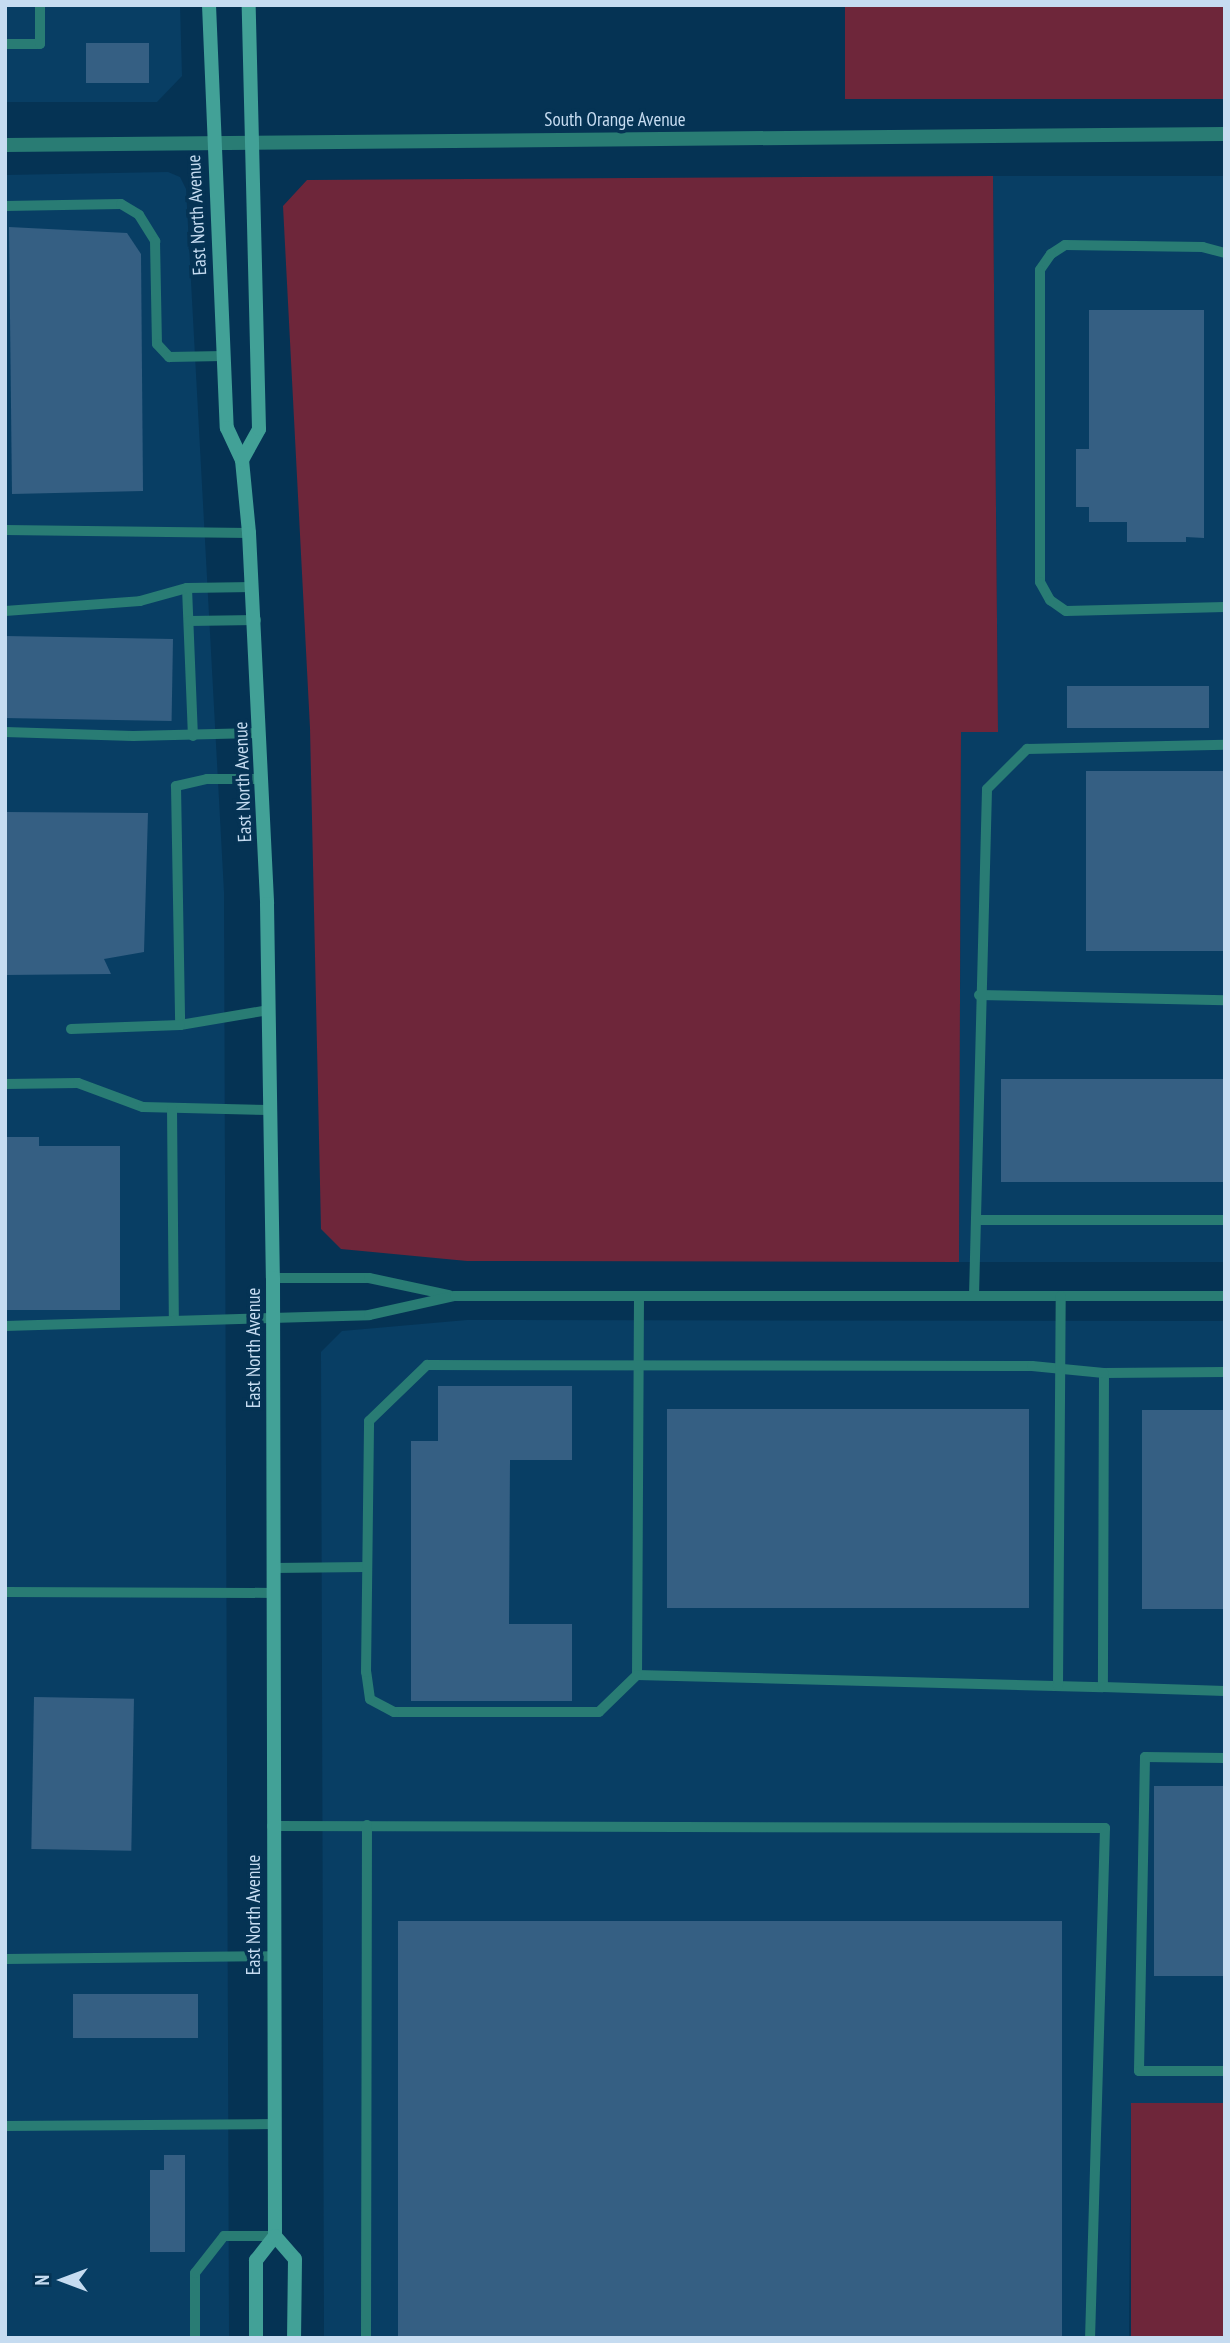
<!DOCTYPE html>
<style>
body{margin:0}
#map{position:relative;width:1230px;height:2343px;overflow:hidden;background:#053354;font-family:"PT Sans Narrow",sans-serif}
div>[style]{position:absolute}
.built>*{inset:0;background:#083e64}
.green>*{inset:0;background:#6e263a;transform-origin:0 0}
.building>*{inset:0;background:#355f83;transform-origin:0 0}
.lane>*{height:10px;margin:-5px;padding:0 5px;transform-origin:5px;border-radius:5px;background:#297c74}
.street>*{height:14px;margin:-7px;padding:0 7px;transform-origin:7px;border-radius:7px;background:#297c74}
.secondary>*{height:14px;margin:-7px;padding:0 7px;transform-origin:7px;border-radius:7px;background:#42a197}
span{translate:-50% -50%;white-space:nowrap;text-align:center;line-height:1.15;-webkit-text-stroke:7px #053354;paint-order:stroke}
.street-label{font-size:19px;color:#c6dcf1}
.frame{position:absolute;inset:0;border:7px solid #c6dcf1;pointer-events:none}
.north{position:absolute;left:28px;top:2245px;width:70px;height:70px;-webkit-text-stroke:5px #053354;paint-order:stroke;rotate:270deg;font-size:19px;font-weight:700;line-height:28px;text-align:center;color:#c6dcf1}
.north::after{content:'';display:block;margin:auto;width:24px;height:32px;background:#c6dcf1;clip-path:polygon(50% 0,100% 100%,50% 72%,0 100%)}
</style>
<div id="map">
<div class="built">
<div style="clip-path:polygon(5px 5px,180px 5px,182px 76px,157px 102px,5px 102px)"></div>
<div style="clip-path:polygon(168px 172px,180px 177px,186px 189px,224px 892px,229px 2338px,5px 2338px,5px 175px)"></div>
<div style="clip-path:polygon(993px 176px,1225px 176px,1225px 1262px,959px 1262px,961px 732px,998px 731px)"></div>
<div style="clip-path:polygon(467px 1320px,1225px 1321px,1225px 2103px,1131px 2103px,1129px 2338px,324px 2338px,321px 1352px,342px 1331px)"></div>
</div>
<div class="green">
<div style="left:845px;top:5px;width:380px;height:94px"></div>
<div style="clip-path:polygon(993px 176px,998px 732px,961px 732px,959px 1262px,467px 1261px,341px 1249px,321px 1229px,310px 728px,283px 206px,307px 180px)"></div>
<div style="left:1131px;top:2103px;width:94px;height:235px"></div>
</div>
<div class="building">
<div style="left:149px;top:43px;width:40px;height:63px;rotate:90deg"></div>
<div style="clip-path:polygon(9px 227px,127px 233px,141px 254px,143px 491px,12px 494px)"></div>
<div style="clip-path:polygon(1089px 310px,1204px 310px,1204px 538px,1186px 537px,1186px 542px,1127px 542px,1127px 522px,1089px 522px,1089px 507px,1076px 507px,1076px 449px,1089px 449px)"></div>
<div style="left:173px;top:639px;width:82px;height:168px;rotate:91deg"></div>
<div style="left:1067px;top:686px;width:142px;height:42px"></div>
<div style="left:1086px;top:771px;width:139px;height:180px"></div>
<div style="clip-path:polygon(5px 812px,148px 813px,144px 952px,104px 959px,111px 974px,5px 975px)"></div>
<div style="left:1001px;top:1079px;width:224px;height:103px"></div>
<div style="clip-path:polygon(5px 1137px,39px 1137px,39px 1146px,120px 1146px,120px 1310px,5px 1310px)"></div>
<div style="clip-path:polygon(438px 1386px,572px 1386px,572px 1460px,510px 1460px,509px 1624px,572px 1624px,572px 1701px,411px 1701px,411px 1441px,438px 1441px)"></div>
<div style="left:667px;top:1409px;width:362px;height:199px"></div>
<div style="left:1142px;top:1410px;width:83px;height:199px"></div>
<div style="left:34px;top:1697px;width:100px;height:152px;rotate:1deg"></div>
<div style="left:1154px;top:1786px;width:71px;height:190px"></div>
<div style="left:398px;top:1921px;width:664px;height:417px"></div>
<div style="left:198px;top:1994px;width:44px;height:125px;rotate:90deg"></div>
<div style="clip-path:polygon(164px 2155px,185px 2155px,185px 2252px,150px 2252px,150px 2170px,164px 2170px)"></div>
</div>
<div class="lane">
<div style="left:5px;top:44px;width:35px"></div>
<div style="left:40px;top:44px;width:39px;rotate:-90deg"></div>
<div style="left:5px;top:206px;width:116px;rotate:-1deg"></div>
<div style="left:121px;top:204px;width:21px;rotate:31deg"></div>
<div style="left:139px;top:215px;width:31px;rotate:58deg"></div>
<div style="left:155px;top:241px;width:103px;rotate:88.9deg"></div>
<div style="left:157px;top:344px;width:18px;rotate:47deg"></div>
<div style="left:169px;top:357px;width:54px;rotate:-1.1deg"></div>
<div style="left:1225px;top:253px;width:23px;rotate:-165deg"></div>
<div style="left:1203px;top:247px;width:138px;rotate:-179.2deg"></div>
<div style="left:1065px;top:245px;width:17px;rotate:147deg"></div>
<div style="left:1051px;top:254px;width:19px;rotate:125deg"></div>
<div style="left:1040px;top:270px;width:312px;rotate:90deg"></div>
<div style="left:1040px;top:582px;width:21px;rotate:61deg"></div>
<div style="left:1050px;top:600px;width:19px;rotate:35deg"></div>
<div style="left:1066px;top:611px;width:159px;rotate:-1.4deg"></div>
<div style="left:5px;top:530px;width:244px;rotate:0.7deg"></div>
<div style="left:187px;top:588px;width:148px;rotate:87.7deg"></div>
<div style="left:5px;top:611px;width:135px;rotate:-4.2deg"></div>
<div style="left:140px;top:601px;width:49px;rotate:-15.5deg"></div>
<div style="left:187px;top:588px;width:66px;rotate:-0.9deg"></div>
<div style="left:189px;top:621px;width:67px;rotate:-0.9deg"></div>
<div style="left:5px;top:732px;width:128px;rotate:1.8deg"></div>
<div style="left:133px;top:736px;width:127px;rotate:-1.4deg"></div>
<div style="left:262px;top:779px;width:55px;rotate:180deg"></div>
<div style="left:207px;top:779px;width:32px;rotate:167deg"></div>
<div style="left:176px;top:786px;width:239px;rotate:89deg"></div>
<div style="left:180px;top:1025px;width:90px;rotate:-9.6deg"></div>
<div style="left:979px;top:995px;width:246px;rotate:1.2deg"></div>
<div style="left:71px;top:1029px;width:109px;rotate:-2.1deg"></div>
<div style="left:5px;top:1084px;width:73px;rotate:-0.8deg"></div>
<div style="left:78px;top:1083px;width:69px;rotate:20.3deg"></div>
<div style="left:143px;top:1107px;width:127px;rotate:1.4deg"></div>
<div style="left:172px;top:1108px;width:212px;rotate:89.5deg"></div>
<div style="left:976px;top:1220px;width:249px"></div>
<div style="left:273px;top:1278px;width:96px"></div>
<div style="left:369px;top:1278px;width:82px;rotate:12deg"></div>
<div style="left:639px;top:1296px;width:379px;rotate:90.3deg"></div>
<div style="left:637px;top:1675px;width:466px;rotate:1.5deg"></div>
<div style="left:974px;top:1296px;width:507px;rotate:-88.53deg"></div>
<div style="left:987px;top:789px;width:57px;rotate:-45deg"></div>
<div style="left:1027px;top:749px;width:198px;rotate:-1.2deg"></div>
<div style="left:5px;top:1326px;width:364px;rotate:-1.7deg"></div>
<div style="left:369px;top:1315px;width:88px;rotate:-12.5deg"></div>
<div style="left:455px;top:1296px;width:770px"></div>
<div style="left:1225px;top:1372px;width:121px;rotate:179.5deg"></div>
<div style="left:1104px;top:1373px;width:314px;rotate:90.2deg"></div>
<div style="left:1103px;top:1687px;width:122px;rotate:1.9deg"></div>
<div style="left:273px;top:1568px;width:94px;rotate:-0.6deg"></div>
<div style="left:5px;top:1592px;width:268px;rotate:0.2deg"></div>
<div style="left:637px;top:1675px;width:53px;rotate:135.8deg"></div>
<div style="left:599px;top:1712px;width:205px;rotate:180deg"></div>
<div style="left:394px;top:1712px;width:27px;rotate:-152deg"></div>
<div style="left:370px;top:1699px;width:27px;rotate:-98deg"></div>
<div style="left:366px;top:1672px;width:251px;rotate:-89.3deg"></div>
<div style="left:369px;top:1421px;width:81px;rotate:-44deg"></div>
<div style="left:427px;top:1365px;width:605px;rotate:0.09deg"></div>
<div style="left:1032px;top:1366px;width:72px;rotate:5.6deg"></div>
<div style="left:1058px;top:1686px;width:390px;rotate:-89.6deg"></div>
<div style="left:1225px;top:1758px;width:80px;rotate:-179.3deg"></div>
<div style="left:1145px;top:1757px;width:314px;rotate:91.1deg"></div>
<div style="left:1139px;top:2071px;width:86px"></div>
<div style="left:272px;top:1826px;width:833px;rotate:0.14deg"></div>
<div style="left:1105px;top:1828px;width:510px;rotate:91.68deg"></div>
<div style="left:5px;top:1959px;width:268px;rotate:-0.6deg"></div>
<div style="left:5px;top:2126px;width:269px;rotate:-0.4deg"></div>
<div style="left:195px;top:2338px;width:65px;rotate:-90deg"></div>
<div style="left:195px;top:2273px;width:47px;rotate:-51.9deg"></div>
<div style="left:224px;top:2236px;width:51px"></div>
<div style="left:366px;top:2338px;width:513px;rotate:-89.89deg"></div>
</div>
<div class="street">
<div style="left:5px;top:145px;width:1220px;rotate:-0.52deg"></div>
</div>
<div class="secondary">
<div style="left:209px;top:5px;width:423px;rotate:87.6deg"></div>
<div style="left:227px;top:428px;width:35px;rotate:65deg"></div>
<div style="left:242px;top:460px;width:73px;rotate:84.5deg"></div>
<div style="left:249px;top:533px;width:371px;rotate:87.2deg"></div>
<div style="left:267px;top:904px;width:374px;rotate:89.1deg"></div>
<div style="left:273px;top:1278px;width:958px;rotate:89.88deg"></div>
<div style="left:275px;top:2236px;width:31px;rotate:128deg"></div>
<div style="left:256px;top:2260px;width:78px;rotate:90deg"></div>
<div style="left:242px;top:460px;width:35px;rotate:-61deg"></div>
<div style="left:259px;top:429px;width:424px;rotate:-91.4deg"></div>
<div style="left:275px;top:2236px;width:30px;rotate:49deg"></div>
<div style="left:295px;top:2259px;width:79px;rotate:90.7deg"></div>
</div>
<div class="street-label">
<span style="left:615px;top:120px">South Orange Avenue</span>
<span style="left:197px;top:215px;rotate:-93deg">East North Avenue</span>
<span style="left:243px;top:782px;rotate:-92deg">East North Avenue</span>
<span style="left:254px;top:1348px;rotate:-90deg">East North Avenue</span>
<span style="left:254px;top:1915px;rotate:-90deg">East North Avenue</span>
</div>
<div class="frame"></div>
<div class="north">N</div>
</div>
